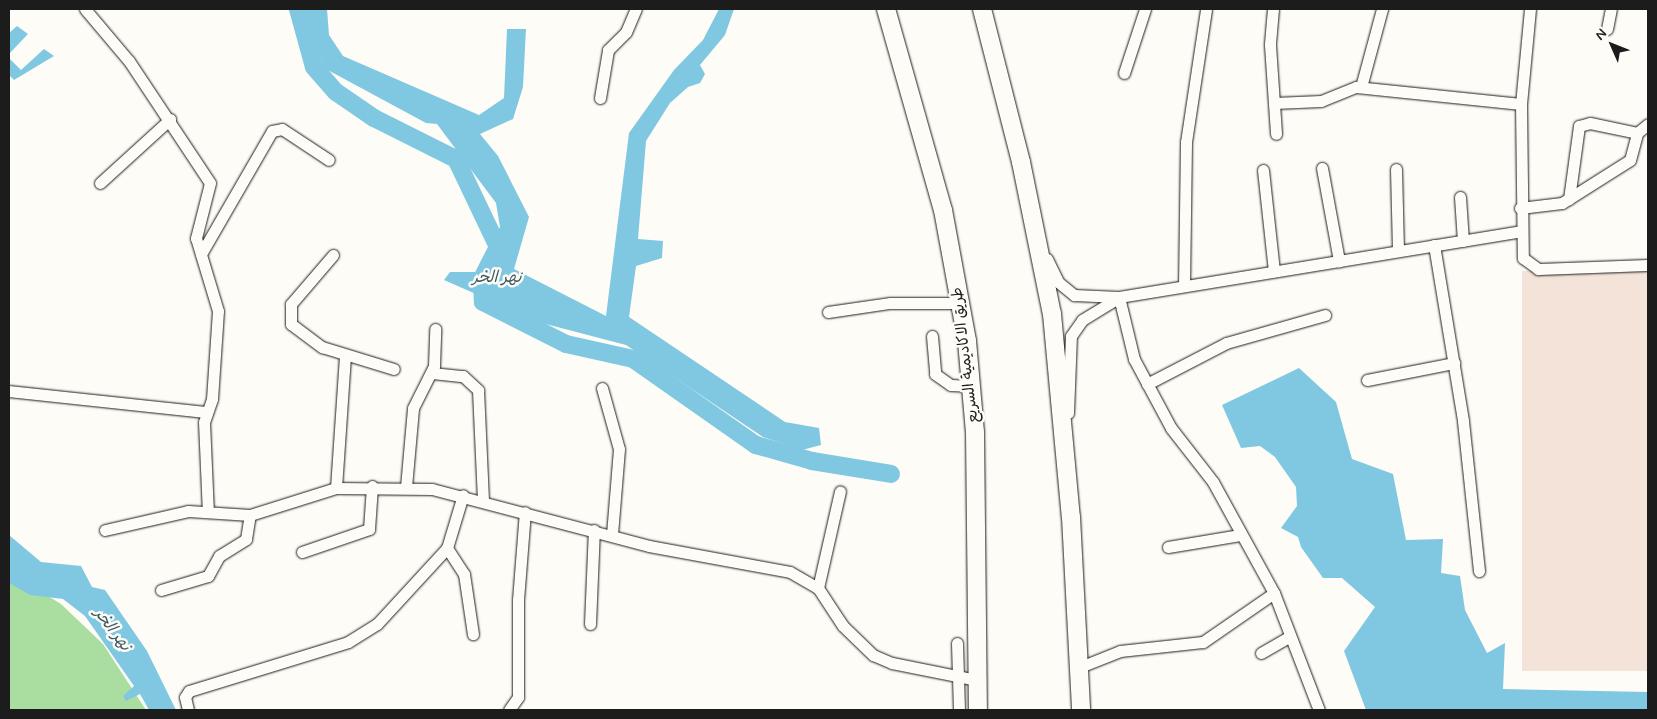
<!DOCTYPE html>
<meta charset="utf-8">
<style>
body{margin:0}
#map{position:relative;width:1657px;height:719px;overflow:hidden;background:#fdfcf7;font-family:Mynerve,"Playpen Sans Arabic",sans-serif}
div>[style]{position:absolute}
.built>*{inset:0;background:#f3e3d8;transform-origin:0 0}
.green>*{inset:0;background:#aadea0}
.water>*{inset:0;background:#80c8e1}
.river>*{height:18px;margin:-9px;padding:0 9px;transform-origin:9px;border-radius:9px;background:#80c8e1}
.roads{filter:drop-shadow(0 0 1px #1c1c1c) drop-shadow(0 0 1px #1c1c1c)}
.minor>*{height:11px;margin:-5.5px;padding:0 5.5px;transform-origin:5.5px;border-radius:5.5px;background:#fdfcf7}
.highway>*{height:18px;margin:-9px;padding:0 9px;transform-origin:9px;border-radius:9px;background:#fdfcf7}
span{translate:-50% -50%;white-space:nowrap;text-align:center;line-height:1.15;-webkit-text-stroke:5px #fdfcf7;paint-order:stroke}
.street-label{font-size:15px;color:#1c1c1c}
.water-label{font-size:16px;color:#3f5861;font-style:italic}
.frame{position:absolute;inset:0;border:10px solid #1c1c1c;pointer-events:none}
.north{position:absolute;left:1587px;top:20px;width:50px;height:50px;-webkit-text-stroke:4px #fdfcf7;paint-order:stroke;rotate:314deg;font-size:14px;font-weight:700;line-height:20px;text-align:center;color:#1c1c1c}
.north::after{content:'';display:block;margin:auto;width:18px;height:22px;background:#1c1c1c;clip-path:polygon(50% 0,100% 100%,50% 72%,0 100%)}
</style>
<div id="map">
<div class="built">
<div style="left:1648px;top:271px;width:400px;height:126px;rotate:90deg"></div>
</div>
<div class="green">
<div style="clip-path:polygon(9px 572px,61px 604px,103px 644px,146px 710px,9px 710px)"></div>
</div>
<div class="water">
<div style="clip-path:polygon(303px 9px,327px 9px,329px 35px,343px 56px,479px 115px,504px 98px,507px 29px,526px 29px,523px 87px,513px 119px,480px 134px,498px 156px,529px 217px,514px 269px,606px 316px,629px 133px,674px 70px,703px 40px,719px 9px,734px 9px,725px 35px,700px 65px,705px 74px,700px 83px,688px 87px,670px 103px,646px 141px,638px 239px,663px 241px,662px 258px,636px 266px,629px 317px,785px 422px,819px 428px,821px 445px,802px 450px,763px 437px,626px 345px,542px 323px,444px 280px,450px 272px,478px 272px,500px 227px,496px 203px,437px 124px,426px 123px,324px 68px)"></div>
<div style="clip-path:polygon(17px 26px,28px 34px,9px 54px,9px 33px)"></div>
<div style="clip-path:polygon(44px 49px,54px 56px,14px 80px,9px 75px,9px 58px,21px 70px)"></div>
<div style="clip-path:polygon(1299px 368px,1336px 402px,1352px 459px,1393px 474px,1406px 540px,1443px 539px,1441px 573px,1460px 576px,1465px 610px,1487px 653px,1505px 643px,1503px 689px,1648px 692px,1648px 710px,1366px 710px,1344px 651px,1375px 607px,1342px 578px,1323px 578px,1301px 547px,1298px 537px,1281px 528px,1297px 506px,1296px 487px,1275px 457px,1260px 446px,1241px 448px,1222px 405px)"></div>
<div style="clip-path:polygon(9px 535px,41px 562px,81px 566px,92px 587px,105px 590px,147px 651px,176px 710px,149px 710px,140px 694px,126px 701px,123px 696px,134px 686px,85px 616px,63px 599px,30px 595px,9px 583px)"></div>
</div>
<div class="river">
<div style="left:298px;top:9px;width:60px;rotate:74.6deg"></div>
<div style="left:314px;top:67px;width:33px;rotate:49deg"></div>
<div style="left:336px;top:92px;width:46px;rotate:34.4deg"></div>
<div style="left:374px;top:118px;width:92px;rotate:26.6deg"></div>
<div style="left:456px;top:159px;width:98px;rotate:64.5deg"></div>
<div style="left:498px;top:247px;width:36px;rotate:117deg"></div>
<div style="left:482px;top:279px;width:23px;rotate:88deg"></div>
<div style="left:483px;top:302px;width:93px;rotate:26.8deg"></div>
<div style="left:566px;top:344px;width:69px;rotate:12.6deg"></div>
<div style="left:633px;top:359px;width:150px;rotate:35deg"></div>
<div style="left:756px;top:445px;width:58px;rotate:15.9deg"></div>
<div style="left:812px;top:461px;width:80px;rotate:9.3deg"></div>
</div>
<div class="roads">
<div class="minor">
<div style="left:85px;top:9px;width:68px;rotate:49.8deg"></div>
<div style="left:129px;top:61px;width:146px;rotate:56.4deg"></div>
<div style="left:210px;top:183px;width:57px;rotate:104.3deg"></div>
<div style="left:196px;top:238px;width:76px;rotate:73.2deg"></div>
<div style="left:218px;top:311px;width:88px;rotate:93.9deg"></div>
<div style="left:212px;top:399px;width:24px;rotate:109deg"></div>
<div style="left:204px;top:422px;width:90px;rotate:87.5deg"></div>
<div style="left:1273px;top:9px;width:36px;rotate:95deg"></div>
<div style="left:1270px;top:45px;width:89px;rotate:86.1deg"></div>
<div style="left:1530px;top:9px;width:95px;rotate:95.4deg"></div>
<div style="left:1521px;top:104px;width:154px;rotate:89.3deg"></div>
<div style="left:1523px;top:258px;width:19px;rotate:36deg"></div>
<div style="left:1538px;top:269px;width:110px;rotate:-2.1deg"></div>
<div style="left:1607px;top:29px;width:20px;rotate:-79deg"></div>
<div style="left:1124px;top:73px;width:67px;rotate:-71.8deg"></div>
<div style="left:1361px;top:87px;width:81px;rotate:-74.9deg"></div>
<div style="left:600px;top:98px;width:49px;rotate:-80.5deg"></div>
<div style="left:608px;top:50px;width:25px;rotate:-45deg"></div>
<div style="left:626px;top:32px;width:25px;rotate:-67deg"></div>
<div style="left:1274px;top:103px;width:47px;rotate:-2.4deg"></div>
<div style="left:1321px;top:101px;width:38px;rotate:-22deg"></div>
<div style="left:1356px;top:87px;width:166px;rotate:5.9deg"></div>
<div style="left:1322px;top:168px;width:95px;rotate:79.6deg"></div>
<div style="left:1396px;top:169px;width:82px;rotate:88.6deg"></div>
<div style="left:1263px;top:170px;width:102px;rotate:83.8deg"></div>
<div style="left:100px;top:183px;width:95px;rotate:-42.4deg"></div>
<div style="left:1460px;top:197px;width:44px;rotate:86.1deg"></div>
<div style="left:1569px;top:199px;width:74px;rotate:-82.2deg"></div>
<div style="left:1579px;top:126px;width:11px;rotate:-15deg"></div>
<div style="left:1590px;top:123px;width:48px;rotate:12deg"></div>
<div style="left:1520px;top:208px;width:42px;rotate:-6.8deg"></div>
<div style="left:1562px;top:203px;width:80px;rotate:-32.3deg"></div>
<div style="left:1630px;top:160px;width:28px;rotate:-75deg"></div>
<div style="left:1637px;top:133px;width:14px;rotate:-39deg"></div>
<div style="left:1434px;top:245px;width:178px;rotate:80.6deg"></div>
<div style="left:1463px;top:421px;width:151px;rotate:83.9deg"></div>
<div style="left:201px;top:254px;width:142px;rotate:-60deg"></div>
<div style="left:272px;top:131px;width:10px;rotate:-11deg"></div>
<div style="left:282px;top:129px;width:56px;rotate:33.4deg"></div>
<div style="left:333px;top:255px;width:65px;rotate:130.6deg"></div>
<div style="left:291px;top:304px;width:20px;rotate:90deg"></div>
<div style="left:291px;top:324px;width:39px;rotate:37deg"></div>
<div style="left:322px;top:347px;width:75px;rotate:17deg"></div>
<div style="left:1047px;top:259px;width:25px;rotate:64deg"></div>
<div style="left:1058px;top:282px;width:21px;rotate:39deg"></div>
<div style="left:1074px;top:295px;width:45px;rotate:2.5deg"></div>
<div style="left:1119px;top:297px;width:407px;rotate:-9.3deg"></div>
<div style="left:1184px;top:286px;width:144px;rotate:-89.2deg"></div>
<div style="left:1186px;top:142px;width:134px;rotate:-81.4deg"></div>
<div style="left:1119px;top:297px;width:64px;rotate:76.4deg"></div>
<div style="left:1134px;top:359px;width:78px;rotate:61.8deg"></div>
<div style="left:1171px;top:428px;width:68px;rotate:52.1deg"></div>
<div style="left:1213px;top:482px;width:127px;rotate:61.2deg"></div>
<div style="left:1274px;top:593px;width:125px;rotate:69deg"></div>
<div style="left:828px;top:312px;width:63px;rotate:-8.3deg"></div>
<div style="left:890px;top:303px;width:71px"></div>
<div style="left:932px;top:336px;width:38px;rotate:85deg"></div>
<div style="left:935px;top:374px;width:19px;rotate:35deg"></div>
<div style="left:951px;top:385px;width:20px;rotate:3deg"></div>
<div style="left:432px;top:373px;width:31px;rotate:6deg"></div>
<div style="left:463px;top:376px;width:21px;rotate:43deg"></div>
<div style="left:478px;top:390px;width:110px;rotate:87.4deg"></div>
<div style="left:1367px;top:380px;width:89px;rotate:-11.1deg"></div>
<div style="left:1147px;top:384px;width:89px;rotate:-27.4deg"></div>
<div style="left:1226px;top:343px;width:103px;rotate:-15.8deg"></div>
<div style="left:602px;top:388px;width:63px;rotate:74.4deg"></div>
<div style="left:619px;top:449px;width:86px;rotate:94.7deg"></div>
<div style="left:9px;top:391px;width:199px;rotate:6.1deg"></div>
<div style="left:1068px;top:413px;width:77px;rotate:-87.8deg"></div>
<div style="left:1071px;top:336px;width:19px;rotate:-55deg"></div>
<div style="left:1082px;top:320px;width:42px;rotate:-31.4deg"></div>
<div style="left:406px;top:487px;width:79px;rotate:-84.9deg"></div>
<div style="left:413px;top:408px;width:47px;rotate:-63.4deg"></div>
<div style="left:434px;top:366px;width:37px;rotate:-88deg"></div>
<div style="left:336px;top:488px;width:132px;rotate:-86.1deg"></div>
<div style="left:105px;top:530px;width:85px;rotate:-12.9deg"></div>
<div style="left:188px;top:511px;width:62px;rotate:3.7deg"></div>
<div style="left:250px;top:515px;width:90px;rotate:-17.4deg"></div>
<div style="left:336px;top:488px;width:96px;rotate:0.6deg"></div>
<div style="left:432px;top:489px;width:224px;rotate:14.7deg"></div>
<div style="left:649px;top:546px;width:143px;rotate:10.4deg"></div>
<div style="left:790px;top:572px;width:32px;rotate:30deg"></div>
<div style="left:818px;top:588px;width:45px;rotate:56.7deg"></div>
<div style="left:843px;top:626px;width:42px;rotate:44deg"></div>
<div style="left:873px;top:655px;width:21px;rotate:23deg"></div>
<div style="left:892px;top:663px;width:87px;rotate:11.3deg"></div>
<div style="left:1168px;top:547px;width:73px;rotate:-9.5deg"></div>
<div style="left:447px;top:548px;width:31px;rotate:57deg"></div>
<div style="left:464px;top:574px;width:61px;rotate:81.5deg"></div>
<div style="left:302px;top:552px;width:71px;rotate:-18.9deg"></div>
<div style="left:369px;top:529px;width:43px;rotate:-86deg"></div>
<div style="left:818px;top:588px;width:99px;rotate:-77.2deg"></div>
<div style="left:161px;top:590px;width:49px;rotate:-16.6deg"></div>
<div style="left:208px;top:576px;width:23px;rotate:-61deg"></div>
<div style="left:219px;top:556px;width:32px;rotate:-32deg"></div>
<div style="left:246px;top:539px;width:24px;rotate:-81deg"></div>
<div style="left:590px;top:624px;width:94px;rotate:-87.6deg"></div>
<div style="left:957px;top:643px;width:67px;rotate:88.3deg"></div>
<div style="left:1261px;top:653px;width:32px;rotate:-30deg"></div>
<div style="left:1080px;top:667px;width:43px;rotate:-21.8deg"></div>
<div style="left:1120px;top:651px;width:83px;rotate:-6.2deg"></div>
<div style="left:1203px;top:642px;width:86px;rotate:-34.6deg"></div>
<div style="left:188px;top:710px;width:13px;rotate:-103deg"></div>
<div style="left:185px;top:697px;width:7px;rotate:-56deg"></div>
<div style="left:189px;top:691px;width:166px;rotate:-17.1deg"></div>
<div style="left:348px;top:642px;width:34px;rotate:-32deg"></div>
<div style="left:377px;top:624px;width:103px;rotate:-47.4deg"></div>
<div style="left:447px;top:548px;width:55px;rotate:-73.2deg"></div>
<div style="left:509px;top:710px;width:16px;rotate:-55deg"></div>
<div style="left:518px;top:697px;width:97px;rotate:-90deg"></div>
<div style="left:518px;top:600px;width:88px;rotate:-85.5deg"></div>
</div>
<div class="highway">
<div style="left:886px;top:9px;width:209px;rotate:74.2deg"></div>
<div style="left:943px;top:210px;width:133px;rotate:79.6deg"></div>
<div style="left:967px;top:341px;width:91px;rotate:85deg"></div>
<div style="left:975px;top:432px;width:278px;rotate:89.4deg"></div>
<div style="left:982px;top:9px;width:158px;rotate:75.7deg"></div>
<div style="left:1021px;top:162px;width:155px;rotate:78.5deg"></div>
<div style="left:1052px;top:314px;width:204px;rotate:84.7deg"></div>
<div style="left:1071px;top:517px;width:193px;rotate:87deg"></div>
</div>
</div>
<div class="street-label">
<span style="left:966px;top:355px;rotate:-97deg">طريق الاكاديمية السريع</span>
</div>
<div class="water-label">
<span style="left:497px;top:278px">نهر الخر</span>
<span style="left:112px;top:630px;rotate:53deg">نهر الخر</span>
</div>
<div class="frame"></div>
<div class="north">N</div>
</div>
